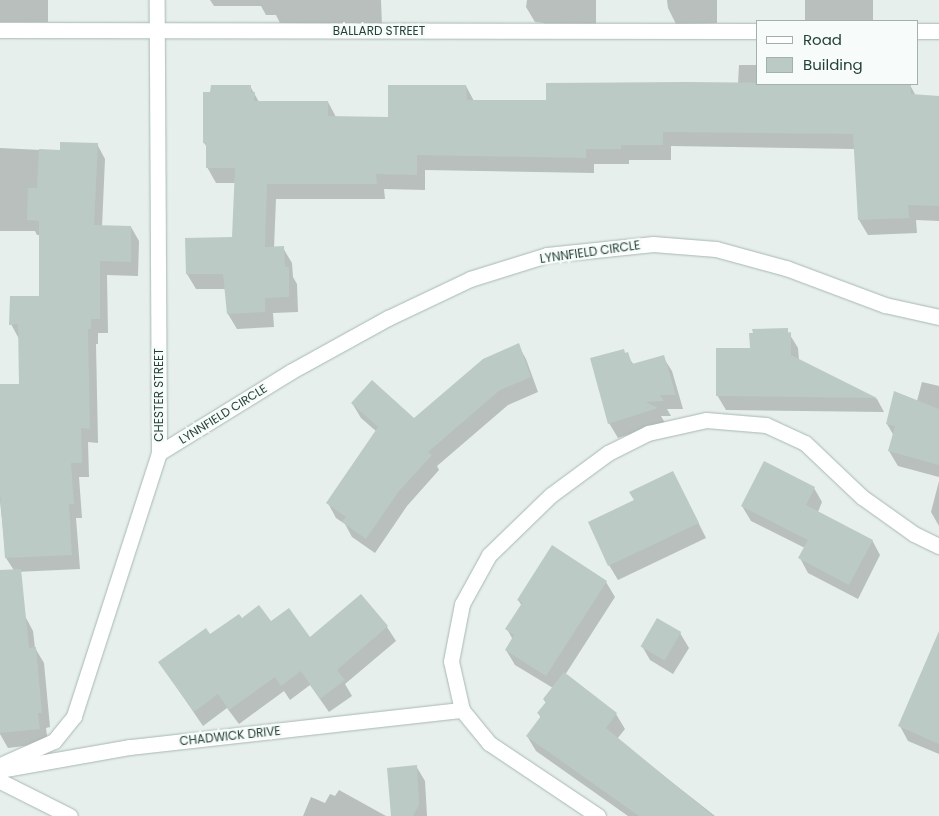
<!DOCTYPE html>
<style>
body{margin:0}
#map{position:relative;width:939px;height:816px;overflow:hidden;background:#e6efeb;font-family:Poppins,sans-serif}
div>[style]{position:absolute}
.shadow>*{inset:0;background:#0003;transform-origin:0 0}
.building>*{inset:0;background:#bbcac4;transform-origin:0 0}
.roads{filter:drop-shadow(0 0 1px #a8b8b2) drop-shadow(0 0 1px #a8b8b2)}
.minor>*{height:15px;margin:-7.5px;padding:0 7.5px;transform-origin:7.5px;border-radius:7.5px;background:#fff}
span{translate:-50% -50%;white-space:nowrap;text-align:center;line-height:1.15;-webkit-text-stroke:4.5px #f7fbf9;paint-order:stroke}
.street-label{font-size:12px;color:#24423a}
.legend{position:absolute;left:756px;top:20px;width:162px;height:65px;box-sizing:border-box;background:#f7fbf9;border:1px solid #a3b1ad;margin:0;padding:6px 9px;list-style:none;font-size:15px;color:#24423a}
.legend li{display:flex;align-items:center;gap:10px;height:25px}
.legend b{width:25px;border:1px solid #a3b1ad}
</style>
<div id="map">
<div class="shadow">
<div style="left:0;top:0;width:48px;height:22px"></div>
<div style="clip-path:polygon(210px 0,381px 0,382px 26px,280px 23px,276px 15px,266px 15px,261px 6px,214px 6px)"></div>
<div style="clip-path:polygon(527px 0,596px 0,596px 27px,546px 27px,544px 23px,535px 22px,526px 7px)"></div>
<div style="clip-path:polygon(667px 0,717px 0,717px 23px,676px 24px,668px 8px)"></div>
<div style="left:805px;top:0;width:68px;height:21px"></div>
<div style="clip-path:polygon(739px 65px,758px 65px,758px 84px,910px 85px,916px 96px,939px 97px,939px 221px,916px 220px,917px 233px,868px 235px,859px 220px,855px 149px,671px 146px,671px 160px,629px 160px,629px 164px,594px 164px,594px 173px,425px 170px,425px 190px,384px 189px,385px 199px,276px 199px,274px 248px,283px 248px,292px 263px,293px 277px,297px 284px,298px 312px,273px 313px,274px 327px,237px 329px,228px 314px,226px 289px,196px 289px,187px 274px,234px 238px,236px 183px,216px 183px,207px 167px,207px 147px,204px 143px,212px 93px,250px 86px,259px 102px,328px 102px,336px 117px,389px 118px,466px 86px,474px 101px,547px 101px,738px 84px)"></div>
<div style="clip-path:polygon(97px 144px,105px 159px,102px 227px,131px 227px,139px 241px,138px 276px,107px 275px,108px 333px,98px 333px,98px 344px,96px 344px,98px 443px,88px 442px,89px 477px,79px 477px,82px 518px,76px 518px,80px 569px,15px 572px,6px 558px,0 501px,0 385px,20px 385px,19px 339px,11px 324px,40px 297px,40px 235px,37px 235px,35px 231px,0 231px,0 148px,61px 151px)"></div>
<div style="clip-path:polygon(787px 330px,798px 348px,799px 360px,877px 399px,884px 412px,726px 410px,717px 395px,751px 349px)"></div>
<div style="clip-path:polygon(518px 345px,526px 359px,538px 392px,508px 405px,437px 466px,439px 470px,407px 506px,375px 553px,352px 537px,345px 524px,336px 518px,328px 503px,377px 432px,361px 418px,352px 403px,414px 420px)"></div>
<div style="clip-path:polygon(623px 350px,634px 365px,663px 357px,672px 371px,683px 409px,667px 409px,671px 416px,661px 416px,665px 423px,618px 438px,609px 423px)"></div>
<div style="clip-path:polygon(922px 382px,939px 386px,939px 477px,898px 466px,889px 451px,894px 436px,887px 424px,917px 401px)"></div>
<div style="clip-path:polygon(673px 472px,706px 538px,618px 580px,609px 565px,635px 501px)"></div>
<div style="clip-path:polygon(939px 481px,939px 526px,931px 512px)"></div>
<div style="clip-path:polygon(814px 488px,822px 502px,818px 512px,872px 540px,880px 555px,858px 599px,808px 573px,800px 558px,805px 548px,751px 521px,742px 506px)"></div>
<div style="clip-path:polygon(553px 547px,606px 582px,615px 597px,565px 675px,616px 714px,625px 729px,617px 739px,715px 816px,628px 816px,536px 751px,527px 736px,541px 718px,538px 713px,546px 703px,544px 700px,553px 688px,515px 665px,506px 650px,513px 640px,507px 629px,522px 606px,518px 600px)"></div>
<div style="clip-path:polygon(25px 616px,33px 631px,35px 648px,44px 663px,50px 727px,46px 728px,48px 743px,8px 748px,0 734px,0 619px)"></div>
<div style="clip-path:polygon(241px 620px,271px 622px,310px 639px,387px 627px,396px 641px,345px 684px,352px 696px,329px 712px,310px 685px,290px 700px,284px 691px,239px 724px,227px 708px,203px 726px,160px 663px)"></div>
<div style="clip-path:polygon(680px 633px,689px 648px,673px 674px,650px 660px,642px 646px)"></div>
<div style="clip-path:polygon(939px 643px,939px 754px,908px 741px,900px 726px)"></div>
<div style="clip-path:polygon(416px 766px,425px 781px,427px 816px,392px 816px)"></div>
<div style="clip-path:polygon(339px 790px,386px 816px,387px 816px,303px 816px,311px 797px,325px 803px,330px 794px,335px 796px)"></div>
</div>
<div class="building">
<div style="clip-path:polygon(686px 82px,911px 84px,911px 94px,939px 96px,939px 206px,908px 205px,909px 218px,858px 220px,853px 134px,663px 132px,663px 145px,621px 145px,621px 149px,586px 149px,586px 158px,417px 155px,417px 175px,376px 174px,377px 184px,267px 184px,265px 247px,284px 246px,285px 267px,289px 267px,289px 297px,265px 298px,265px 312px,227px 314px,223px 274px,186px 274px,185px 238px,232px 237px,235px 168px,206px 168px,206px 143px,203px 143px,203px 92px,210px 92px,211px 85px,251px 85px,251px 92px,255px 92px,254px 101px,328px 101px,328px 116px,388px 117px,388px 85px,466px 85px,467px 100px,546px 100px,546px 83px)"></div>
<div style="clip-path:polygon(60px 142px,98px 143px,94px 225px,131px 226px,131px 262px,100px 261px,100px 319px,91px 319px,91px 329px,88px 329px,90px 429px,81px 428px,82px 463px,71px 463px,74px 504px,69px 504px,72px 555px,5px 558px,0 494px,0 384px,19px 384px,18px 324px,9px 325px,10px 296px,39px 296px,39px 221px,27px 220px,28px 188px,37px 188px,39px 149px,60px 150px)"></div>
<div style="clip-path:polygon(788px 328px,788px 333px,791px 332px,791px 355px,877px 398px,716px 396px,716px 348px,750px 348px,749px 333px,753px 333px,752px 329px)"></div>
<div style="clip-path:polygon(519px 343px,531px 377px,500px 390px,428px 452px,432px 455px,399px 491px,366px 539px,342px 522px,346px 517px,326px 503px,378px 427px,351px 403px,372px 380px,414px 418px,483px 359px)"></div>
<div style="clip-path:polygon(624px 349px,625px 353px,628px 352px,632px 364px,664px 355px,676px 395px,660px 395px,664px 401px,646px 402px,658px 408px,608px 424px,590px 358px)"></div>
<div style="clip-path:polygon(894px 391px,939px 409px,939px 465px,888px 451px,895px 426px,886px 424px)"></div>
<div style="clip-path:polygon(764px 461px,815px 487px,806px 505px,873px 540px,849px 585px,798px 558px,808px 540px,741px 506px)"></div>
<div style="clip-path:polygon(673px 471px,699px 523px,608px 566px,588px 522px,634px 500px,629px 492px)"></div>
<div style="clip-path:polygon(552px 545px,607px 581px,546px 676px,505px 650px,514px 635px,505px 629px,522px 603px,517px 600px)"></div>
<div style="clip-path:polygon(21px 569px,29px 648px,36px 647px,42px 713px,38px 713px,40px 729px,0 733px,0 570px)"></div>
<div style="clip-path:polygon(361px 594px,388px 626px,337px 670px,345px 680px,320px 699px,301px 671px,281px 686px,275px 677px,229px 710px,218px 694px,194px 712px,158px 662px,206px 628px,210px 634px,239px 614px,242px 618px,259px 605px,271px 621px,289px 608px,310px 637px)"></div>
<div style="left:657px;top:618px;width:28px;height:33px;rotate:30deg"></div>
<div style="clip-path:polygon(939px 631px,939px 744px,898px 726px)"></div>
<div style="clip-path:polygon(564px 672px,617px 713px,606px 728px,713px 816px,639px 816px,526px 736px,541px 716px,537px 713px,546px 702px,543px 699px)"></div>
<div style="clip-path:polygon(417px 765px,419px 805px,413px 816px,391px 816px,387px 768px)"></div>
</div>
<div class="roads">
<div class="minor">
<div style="left:0;top:30px;width:758px;rotate:0.08deg"></div>
<div style="left:918px;top:31px;width:21px"></div>
<div style="left:159px;top:453px;width:154px;rotate:-31.7deg"></div>
<div style="left:290px;top:372px;width:112px;rotate:-28.9deg"></div>
<div style="left:388px;top:318px;width:91px;rotate:-25.4deg"></div>
<div style="left:470px;top:279px;width:81px;rotate:-17.3deg"></div>
<div style="left:547px;top:255px;width:107px;rotate:-5.9deg"></div>
<div style="left:653px;top:244px;width:63px;rotate:4.5deg"></div>
<div style="left:716px;top:249px;width:73px;rotate:15.2deg"></div>
<div style="left:786px;top:268px;width:106px;rotate:20.5deg"></div>
<div style="left:885px;top:305px;width:55px;rotate:12.5deg"></div>
<div style="left:0;top:765px;width:59px;rotate:-24deg"></div>
<div style="left:54px;top:741px;width:32px;rotate:-51deg"></div>
<div style="left:74px;top:716px;width:276px;rotate:-72.1deg"></div>
<div style="left:159px;top:453px;width:453px;rotate:-90.3deg"></div>
<div style="left:5px;top:769px;width:127px;rotate:-10deg"></div>
<div style="left:130px;top:747px;width:334px;rotate:-6.4deg"></div>
<div style="left:0;top:781px;width:78px;rotate:26.6deg"></div>
<div style="left:598px;top:816px;width:131px;rotate:-146.2deg"></div>
<div style="left:489px;top:743px;width:43px;rotate:-129.3deg"></div>
<div style="left:462px;top:710px;width:50px;rotate:-102.7deg"></div>
<div style="left:451px;top:661px;width:58px;rotate:-79.1deg"></div>
<div style="left:462px;top:604px;width:56px;rotate:-61.1deg"></div>
<div style="left:489px;top:555px;width:86px;rotate:-44.1deg"></div>
<div style="left:551px;top:495px;width:71px;rotate:-36.4deg"></div>
<div style="left:608px;top:453px;width:45px;rotate:-26.6deg"></div>
<div style="left:648px;top:433px;width:59px;rotate:-12.6deg"></div>
<div style="left:706px;top:420px;width:60px;rotate:4.8deg"></div>
<div style="left:766px;top:425px;width:43px;rotate:24.8deg"></div>
<div style="left:805px;top:443px;width:79px;rotate:43.5deg"></div>
<div style="left:862px;top:497px;width:64px;rotate:35.4deg"></div>
<div style="left:914px;top:534px;width:28px;rotate:26deg"></div>
</div>
</div>
<div class="street-label">
<span style="left:379px;top:31px">BALLARD STREET</span>
<span style="left:590px;top:252px;rotate:-8deg">LYNNFIELD CIRCLE</span>
<span style="left:159px;top:395px;rotate:-90deg">CHESTER STREET</span>
<span style="left:223px;top:414px;rotate:-32deg">LYNNFIELD CIRCLE</span>
<span style="left:230px;top:736px;rotate:-6deg">CHADWICK DRIVE</span>
</div>
<ul class="legend">
<li><b style="height:6px;background:#fff"></b>Road</li>
<li><b style="height:14px;background:#bbcac4"></b>Building</li>
</ul>
</div>
